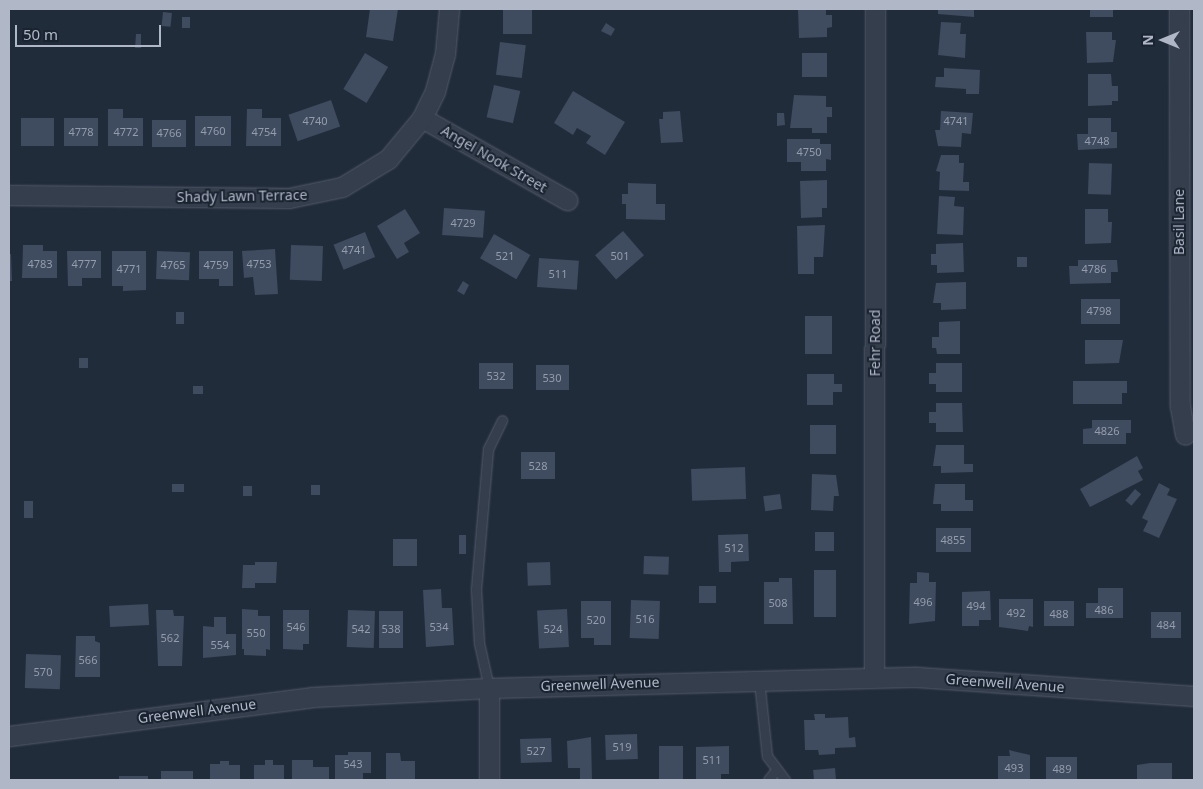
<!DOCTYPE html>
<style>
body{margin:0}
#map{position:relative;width:1203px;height:789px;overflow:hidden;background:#212c3b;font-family:"Noto Sans",sans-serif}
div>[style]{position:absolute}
.building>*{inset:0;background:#3f4b5e;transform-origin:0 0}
.roads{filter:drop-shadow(0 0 1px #535b69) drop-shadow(0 0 1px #535b69)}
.lane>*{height:9px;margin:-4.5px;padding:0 4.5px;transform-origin:4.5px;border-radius:4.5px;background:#353e4c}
.street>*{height:19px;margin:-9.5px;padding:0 9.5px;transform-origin:9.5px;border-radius:9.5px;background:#353e4c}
span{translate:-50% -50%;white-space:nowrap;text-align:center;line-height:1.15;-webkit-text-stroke:4px #1a2330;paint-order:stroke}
.number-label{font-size:11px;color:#949dae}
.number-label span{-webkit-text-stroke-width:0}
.street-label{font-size:14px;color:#b0b8c8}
.frame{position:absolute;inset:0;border:10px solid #b0b8c8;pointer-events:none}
.north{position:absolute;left:1138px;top:15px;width:50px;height:50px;-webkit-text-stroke:4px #1a2330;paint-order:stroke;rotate:270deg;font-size:14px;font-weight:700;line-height:20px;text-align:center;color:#b0b8c8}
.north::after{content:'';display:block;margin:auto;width:18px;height:22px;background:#b0b8c8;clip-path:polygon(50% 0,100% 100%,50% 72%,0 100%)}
.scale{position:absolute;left:15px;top:25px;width:146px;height:22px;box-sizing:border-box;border:2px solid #b0b8c8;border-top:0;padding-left:6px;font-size:15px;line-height:18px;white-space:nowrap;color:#b0b8c8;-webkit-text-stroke:4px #1a2330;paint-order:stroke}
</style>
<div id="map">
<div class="building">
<div style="clip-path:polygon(370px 9px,398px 9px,393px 41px,366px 37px)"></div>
<div style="left:503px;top:9px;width:29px;height:25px"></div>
<div style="clip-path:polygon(798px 9px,826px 9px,826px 15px,832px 15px,832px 27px,827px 28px,827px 37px,799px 38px)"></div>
<div style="clip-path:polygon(938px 9px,974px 9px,974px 17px,938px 14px)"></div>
<div style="left:1090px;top:9px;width:23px;height:8px"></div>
<div style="left:163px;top:12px;width:9px;height:14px;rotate:6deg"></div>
<div style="left:182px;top:17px;width:8px;height:11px"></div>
<div style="clip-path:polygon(941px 22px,961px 23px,960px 34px,966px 34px,965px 58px,938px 55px)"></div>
<div style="clip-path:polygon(606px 23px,615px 29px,611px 36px,601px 31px)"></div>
<div style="clip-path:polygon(1086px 32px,1112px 32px,1112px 40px,1116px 40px,1113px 62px,1087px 63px)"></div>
<div style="clip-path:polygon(136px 34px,141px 34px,141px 48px,135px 48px)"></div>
<div style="left:500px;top:42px;width:26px;height:33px;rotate:7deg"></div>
<div style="left:365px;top:53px;width:27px;height:42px;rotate:31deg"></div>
<div style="left:802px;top:53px;width:25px;height:24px"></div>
<div style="clip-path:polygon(944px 68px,980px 70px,979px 94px,966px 94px,966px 89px,935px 87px,936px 77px,944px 77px)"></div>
<div style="clip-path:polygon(1088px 74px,1111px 74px,1112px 86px,1118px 86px,1118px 101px,1112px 101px,1112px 105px,1088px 106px)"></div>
<div style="left:494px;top:85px;width:27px;height:33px;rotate:13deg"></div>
<div style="clip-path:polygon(573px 91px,625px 122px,605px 155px,586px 143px,591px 136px,577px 128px,573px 135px,554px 123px)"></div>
<div style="clip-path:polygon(794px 95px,826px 96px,826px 107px,832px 107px,832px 117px,827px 117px,827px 133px,812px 133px,812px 128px,790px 128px)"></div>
<div style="left:331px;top:100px;width:28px;height:45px;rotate:71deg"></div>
<div style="clip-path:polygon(108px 109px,123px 109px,123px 118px,143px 118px,143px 146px,108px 146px)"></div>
<div style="clip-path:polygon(247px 109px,262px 109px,262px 118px,281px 118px,281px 146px,246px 146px)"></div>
<div style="clip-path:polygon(680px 111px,683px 142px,661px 143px,659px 119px,663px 119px,663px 112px)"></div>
<div style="clip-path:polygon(941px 111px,973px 113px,971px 134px,962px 133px,961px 147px,938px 146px,935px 130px,940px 130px)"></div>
<div style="clip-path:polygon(777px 113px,784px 113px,785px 125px,777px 126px)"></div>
<div style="left:195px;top:116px;width:36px;height:30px"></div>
<div style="left:21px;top:118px;width:33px;height:28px"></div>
<div style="left:64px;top:118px;width:34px;height:28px"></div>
<div style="clip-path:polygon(1088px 118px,1111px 118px,1111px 132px,1117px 132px,1117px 148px,1078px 150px,1077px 134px,1088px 134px)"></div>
<div style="left:152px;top:120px;width:34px;height:27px"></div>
<div style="clip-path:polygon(787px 139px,820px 139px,820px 144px,831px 144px,831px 160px,826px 159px,826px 171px,801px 171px,801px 162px,787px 162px)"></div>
<div style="clip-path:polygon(941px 155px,959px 155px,959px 163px,964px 163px,963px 182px,969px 182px,969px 191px,939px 190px,940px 172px,936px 171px)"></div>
<div style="left:1089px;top:163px;width:23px;height:31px;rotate:2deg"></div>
<div style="clip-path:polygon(827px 180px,827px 208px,822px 208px,822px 217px,801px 218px,800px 181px)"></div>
<div style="clip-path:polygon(628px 183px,656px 184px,656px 204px,665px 204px,665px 220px,626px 219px,626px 204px,622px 204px,622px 194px,628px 194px)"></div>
<div style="clip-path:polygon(939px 196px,955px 197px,954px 206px,964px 207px,963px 235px,937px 234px)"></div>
<div style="left:444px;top:208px;width:41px;height:27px;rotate:4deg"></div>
<div style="clip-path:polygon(405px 209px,420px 233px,404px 243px,409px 252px,397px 259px,377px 226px)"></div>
<div style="clip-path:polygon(1085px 209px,1108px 209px,1108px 222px,1112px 222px,1111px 243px,1085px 244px)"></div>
<div style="clip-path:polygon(825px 225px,823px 257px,814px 257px,814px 274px,798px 274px,797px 226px)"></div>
<div style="left:623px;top:231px;width:32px;height:37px;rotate:49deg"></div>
<div style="left:365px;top:232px;width:27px;height:34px;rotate:68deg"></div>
<div style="left:494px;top:234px;width:42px;height:28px;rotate:30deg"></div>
<div style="clip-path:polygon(963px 243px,964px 272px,937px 273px,937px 265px,931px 265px,931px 254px,936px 254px,936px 244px)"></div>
<div style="clip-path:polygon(23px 245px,43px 245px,43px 251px,57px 251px,57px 278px,22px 278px)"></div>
<div style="left:323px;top:246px;width:35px;height:32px;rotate:92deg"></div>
<div style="clip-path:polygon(275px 249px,278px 294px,255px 295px,253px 277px,244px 278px,242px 251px)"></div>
<div style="clip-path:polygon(67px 251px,101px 251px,101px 278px,82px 278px,82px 286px,68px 286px)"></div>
<div style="clip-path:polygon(112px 251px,146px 251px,146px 290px,123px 291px,123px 286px,112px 286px)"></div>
<div style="left:157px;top:251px;width:33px;height:28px;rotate:2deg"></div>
<div style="clip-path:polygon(199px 251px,233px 251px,233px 286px,219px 286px,219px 279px,199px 279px)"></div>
<div style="clip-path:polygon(9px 254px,11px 254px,12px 281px,9px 281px)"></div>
<div style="left:1017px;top:257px;width:10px;height:10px"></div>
<div style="left:539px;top:258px;width:40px;height:29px;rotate:4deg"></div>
<div style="clip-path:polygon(1078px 260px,1117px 260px,1118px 272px,1111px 272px,1111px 283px,1070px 284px,1069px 266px,1078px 266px)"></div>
<div style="clip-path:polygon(463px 281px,469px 285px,464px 295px,457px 291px)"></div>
<div style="clip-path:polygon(966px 282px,966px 309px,941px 310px,941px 303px,933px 303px,936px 283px)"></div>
<div style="left:1081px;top:299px;width:39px;height:25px"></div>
<div style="left:184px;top:312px;width:12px;height:8px;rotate:90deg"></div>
<div style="left:805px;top:316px;width:27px;height:38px"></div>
<div style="clip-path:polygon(960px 321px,960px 354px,937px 354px,936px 348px,932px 348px,932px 337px,939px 337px,939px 322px)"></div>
<div style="clip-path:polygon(1085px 340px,1123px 340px,1119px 363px,1085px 364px)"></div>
<div style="left:79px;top:358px;width:9px;height:10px"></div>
<div style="left:479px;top:363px;width:34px;height:26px"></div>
<div style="clip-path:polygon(936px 363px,962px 363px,962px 392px,936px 392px,936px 384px,929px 384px,929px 373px,936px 373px)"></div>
<div style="left:536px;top:365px;width:33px;height:25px"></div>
<div style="clip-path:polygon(807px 374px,834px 374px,834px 384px,842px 384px,842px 392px,833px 392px,833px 405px,807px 405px)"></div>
<div style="clip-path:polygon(1073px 381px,1127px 381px,1127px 393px,1122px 393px,1122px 404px,1073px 404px)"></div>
<div style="left:193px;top:386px;width:10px;height:8px"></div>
<div style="clip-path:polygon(936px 403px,962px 403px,963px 432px,936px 432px,936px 423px,929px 423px,929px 412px,936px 412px)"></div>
<div style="clip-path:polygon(1092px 420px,1131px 420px,1131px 433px,1126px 433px,1126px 444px,1083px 444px,1083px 429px,1092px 428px)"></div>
<div style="left:810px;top:425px;width:26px;height:29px"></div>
<div style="clip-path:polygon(936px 445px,964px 445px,964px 464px,973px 464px,973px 472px,941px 473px,941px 466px,933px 466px)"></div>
<div style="left:521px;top:452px;width:34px;height:27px"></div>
<div style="clip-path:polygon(1137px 456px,1143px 468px,1138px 471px,1143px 480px,1090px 507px,1080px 489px)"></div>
<div style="left:745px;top:467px;width:32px;height:54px;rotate:88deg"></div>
<div style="clip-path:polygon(812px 474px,836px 475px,839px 496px,834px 496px,833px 511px,811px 510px)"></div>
<div style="clip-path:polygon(1159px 483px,1170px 489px,1167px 495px,1177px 499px,1159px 538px,1143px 531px,1148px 521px,1142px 518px)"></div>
<div style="left:184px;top:484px;width:8px;height:12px;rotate:90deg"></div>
<div style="clip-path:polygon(935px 484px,965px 484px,965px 500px,973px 500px,973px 511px,941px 511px,941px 504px,933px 504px)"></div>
<div style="left:311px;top:485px;width:9px;height:10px"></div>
<div style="left:243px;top:486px;width:9px;height:10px"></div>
<div style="left:1135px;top:489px;width:8px;height:15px;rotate:40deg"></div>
<div style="left:780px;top:494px;width:15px;height:17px;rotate:82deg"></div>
<div style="left:24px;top:501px;width:9px;height:17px"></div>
<div style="left:936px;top:528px;width:35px;height:24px"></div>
<div style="left:815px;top:532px;width:19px;height:19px"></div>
<div style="clip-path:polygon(748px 534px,749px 561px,731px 562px,731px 572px,719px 572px,718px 535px)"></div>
<div style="left:459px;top:535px;width:7px;height:19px"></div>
<div style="left:393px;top:539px;width:24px;height:27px"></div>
<div style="left:644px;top:556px;width:25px;height:18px;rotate:2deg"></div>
<div style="clip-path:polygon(255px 562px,277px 562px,276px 583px,255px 583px,255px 588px,242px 588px,243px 565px,255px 565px)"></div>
<div style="left:550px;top:562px;width:23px;height:23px;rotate:88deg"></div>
<div style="left:814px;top:570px;width:22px;height:47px"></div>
<div style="clip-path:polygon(917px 572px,929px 573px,929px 582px,936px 582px,935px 621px,909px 624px,910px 583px,917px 583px)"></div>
<div style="clip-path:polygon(779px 578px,792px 578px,793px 624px,764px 624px,764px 582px,779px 582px)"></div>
<div style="left:699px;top:586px;width:17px;height:17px"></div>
<div style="clip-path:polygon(1098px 588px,1123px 588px,1123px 618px,1086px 618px,1086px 603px,1098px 603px)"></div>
<div style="clip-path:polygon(441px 589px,442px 608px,452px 608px,454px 645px,426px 647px,423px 590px)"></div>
<div style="clip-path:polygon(986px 591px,990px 591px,991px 620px,979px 620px,979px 626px,962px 626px,962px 592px)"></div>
<div style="clip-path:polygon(999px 599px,1033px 599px,1033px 627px,1029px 626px,1028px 631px,999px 627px)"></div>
<div style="left:631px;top:600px;width:29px;height:38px;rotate:2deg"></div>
<div style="clip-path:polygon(581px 601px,611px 601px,611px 645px,594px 645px,594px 638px,581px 638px)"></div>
<div style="left:1044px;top:601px;width:30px;height:25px"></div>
<div style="left:148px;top:604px;width:21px;height:39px;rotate:87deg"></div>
<div style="clip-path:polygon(242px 609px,258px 610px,258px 616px,270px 616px,270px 650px,266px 649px,266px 656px,244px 655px,244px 649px,242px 649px)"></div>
<div style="left:567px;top:609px;width:38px;height:30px;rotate:87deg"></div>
<div style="clip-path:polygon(156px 610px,173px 610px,174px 616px,184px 616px,182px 666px,158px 666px)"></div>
<div style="clip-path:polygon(283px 610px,309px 610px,309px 644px,303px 644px,303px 650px,283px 649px)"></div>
<div style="left:348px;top:610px;width:27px;height:37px;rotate:2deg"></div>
<div style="left:379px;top:611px;width:24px;height:37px"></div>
<div style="left:1151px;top:612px;width:30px;height:26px"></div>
<div style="clip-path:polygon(214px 617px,226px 617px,226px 634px,236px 634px,236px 655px,203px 658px,203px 626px,214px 627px)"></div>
<div style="clip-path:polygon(76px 636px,95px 636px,95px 641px,100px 643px,100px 677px,75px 677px)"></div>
<div style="left:26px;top:654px;width:35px;height:34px;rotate:2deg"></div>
<div style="clip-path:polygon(814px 714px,825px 714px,825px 718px,848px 717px,849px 738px,855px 737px,856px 747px,835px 748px,835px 754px,819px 755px,818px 750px,805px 750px,804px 720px,815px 720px)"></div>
<div style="left:637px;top:734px;width:25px;height:32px;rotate:88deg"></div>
<div style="clip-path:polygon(591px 737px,592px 780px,580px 780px,580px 768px,568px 768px,567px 741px)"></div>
<div style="left:551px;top:738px;width:24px;height:31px;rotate:88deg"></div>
<div style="left:683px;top:746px;width:34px;height:24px;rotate:90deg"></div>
<div style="clip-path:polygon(729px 746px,729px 774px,721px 774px,721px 780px,696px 780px,696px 747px)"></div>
<div style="clip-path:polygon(1009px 750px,1030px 755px,1030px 780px,998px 780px,998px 756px,1010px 756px)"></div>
<div style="clip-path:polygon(348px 752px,371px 752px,371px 773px,363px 773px,363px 780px,335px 780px,335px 755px,348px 755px)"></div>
<div style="clip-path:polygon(386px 753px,400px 753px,401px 761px,415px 761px,415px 780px,386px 780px)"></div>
<div style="left:1077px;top:757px;width:23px;height:31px;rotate:90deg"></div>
<div style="clip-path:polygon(265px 760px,273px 760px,273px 765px,284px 765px,284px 780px,254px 780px,254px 765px,265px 765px)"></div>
<div style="clip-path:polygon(292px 760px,313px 760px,313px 767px,329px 767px,329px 780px,292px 780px)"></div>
<div style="clip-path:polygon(220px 761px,229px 761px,229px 765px,240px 765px,240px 780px,210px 780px,210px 764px,220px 764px)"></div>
<div style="clip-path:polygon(1150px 763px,1172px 763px,1172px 780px,1137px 780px,1137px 765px)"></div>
<div style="left:835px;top:768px;width:12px;height:22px;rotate:85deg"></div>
<div style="left:161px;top:771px;width:32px;height:9px"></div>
<div style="left:119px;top:776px;width:29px;height:4px"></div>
</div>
<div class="roads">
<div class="lane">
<div style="left:759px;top:680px;width:76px;rotate:84deg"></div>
<div style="left:767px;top:756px;width:30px;rotate:53deg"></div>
<div style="left:489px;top:688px;width:46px;rotate:-102.5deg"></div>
<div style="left:479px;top:643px;width:54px;rotate:-93.2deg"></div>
<div style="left:476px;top:589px;width:141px;rotate:-85.1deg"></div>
<div style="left:488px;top:449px;width:32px;rotate:-64deg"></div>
<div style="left:768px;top:780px;width:13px;rotate:-51deg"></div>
</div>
<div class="street">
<div style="left:1179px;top:9px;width:397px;rotate:89.9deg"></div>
<div style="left:1180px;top:406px;width:29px;rotate:80deg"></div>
<div style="left:422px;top:118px;width:167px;rotate:29.5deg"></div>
<div style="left:9px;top:195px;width:280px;rotate:0.6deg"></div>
<div style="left:289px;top:198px;width:54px;rotate:-11.7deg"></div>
<div style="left:342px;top:187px;width:54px;rotate:-31.3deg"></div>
<div style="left:388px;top:159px;width:53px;rotate:-50.3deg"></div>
<div style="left:422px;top:118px;width:30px;rotate:-64deg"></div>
<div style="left:435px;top:91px;width:38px;rotate:-75deg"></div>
<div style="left:445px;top:54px;width:45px;rotate:-84.9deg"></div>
<div style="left:874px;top:677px;width:668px;rotate:-89.91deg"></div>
<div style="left:9px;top:736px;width:305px;rotate:-7.3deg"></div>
<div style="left:312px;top:697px;width:177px;rotate:-2.9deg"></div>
<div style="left:489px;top:688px;width:428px;rotate:-1.5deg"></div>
<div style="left:917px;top:677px;width:278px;rotate:3.9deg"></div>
<div style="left:489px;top:780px;width:92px;rotate:-90deg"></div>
</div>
</div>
<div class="number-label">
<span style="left:315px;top:121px">4740</span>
<span style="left:956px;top:121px">4741</span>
<span style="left:213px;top:131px">4760</span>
<span style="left:81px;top:132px">4778</span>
<span style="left:126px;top:132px">4772</span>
<span style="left:264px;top:132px">4754</span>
<span style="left:169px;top:133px">4766</span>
<span style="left:1097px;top:141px">4748</span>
<span style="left:809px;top:152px">4750</span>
<span style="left:463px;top:223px">4729</span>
<span style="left:354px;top:250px">4741</span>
<span style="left:505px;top:256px">521</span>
<span style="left:620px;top:256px">501</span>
<span style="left:40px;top:264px">4783</span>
<span style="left:84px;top:264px">4777</span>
<span style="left:259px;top:264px">4753</span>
<span style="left:173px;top:265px">4765</span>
<span style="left:216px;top:265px">4759</span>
<span style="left:129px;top:269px">4771</span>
<span style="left:1094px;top:269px">4786</span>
<span style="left:558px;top:274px">511</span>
<span style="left:1099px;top:311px">4798</span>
<span style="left:496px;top:376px">532</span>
<span style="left:552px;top:378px">530</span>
<span style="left:1107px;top:431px">4826</span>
<span style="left:538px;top:466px">528</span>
<span style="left:953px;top:540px">4855</span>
<span style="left:734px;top:548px">512</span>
<span style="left:923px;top:602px">496</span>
<span style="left:778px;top:603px">508</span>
<span style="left:976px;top:606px">494</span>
<span style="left:1104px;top:610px">486</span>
<span style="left:1016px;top:613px">492</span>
<span style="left:1059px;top:614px">488</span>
<span style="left:645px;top:619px">516</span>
<span style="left:596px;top:620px">520</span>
<span style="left:1166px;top:625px">484</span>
<span style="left:296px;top:627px">546</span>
<span style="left:439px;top:627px">534</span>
<span style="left:361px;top:629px">542</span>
<span style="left:391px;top:629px">538</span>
<span style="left:553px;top:629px">524</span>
<span style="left:256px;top:633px">550</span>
<span style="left:170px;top:638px">562</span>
<span style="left:220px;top:645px">554</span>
<span style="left:88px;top:660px">566</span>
<span style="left:43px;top:672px">570</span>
<span style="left:622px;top:747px">519</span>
<span style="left:536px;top:751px">527</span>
<span style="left:712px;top:760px">511</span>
<span style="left:353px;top:764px">543</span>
<span style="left:1014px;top:768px">493</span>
<span style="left:1062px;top:769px">489</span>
</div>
<div class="street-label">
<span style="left:494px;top:159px;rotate:30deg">Angel Nook Street</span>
<span style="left:242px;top:196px;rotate:-1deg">Shady Lawn Terrace</span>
<span style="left:1179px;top:222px;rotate:-90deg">Basil Lane</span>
<span style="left:875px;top:343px;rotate:-90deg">Fehr Road</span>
<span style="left:1005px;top:683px;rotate:4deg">Greenwell Avenue</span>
<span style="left:600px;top:684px;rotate:-2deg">Greenwell Avenue</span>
<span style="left:197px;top:711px;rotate:-7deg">Greenwell Avenue</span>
</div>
<div class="frame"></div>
<div class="north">N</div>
<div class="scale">50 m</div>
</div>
